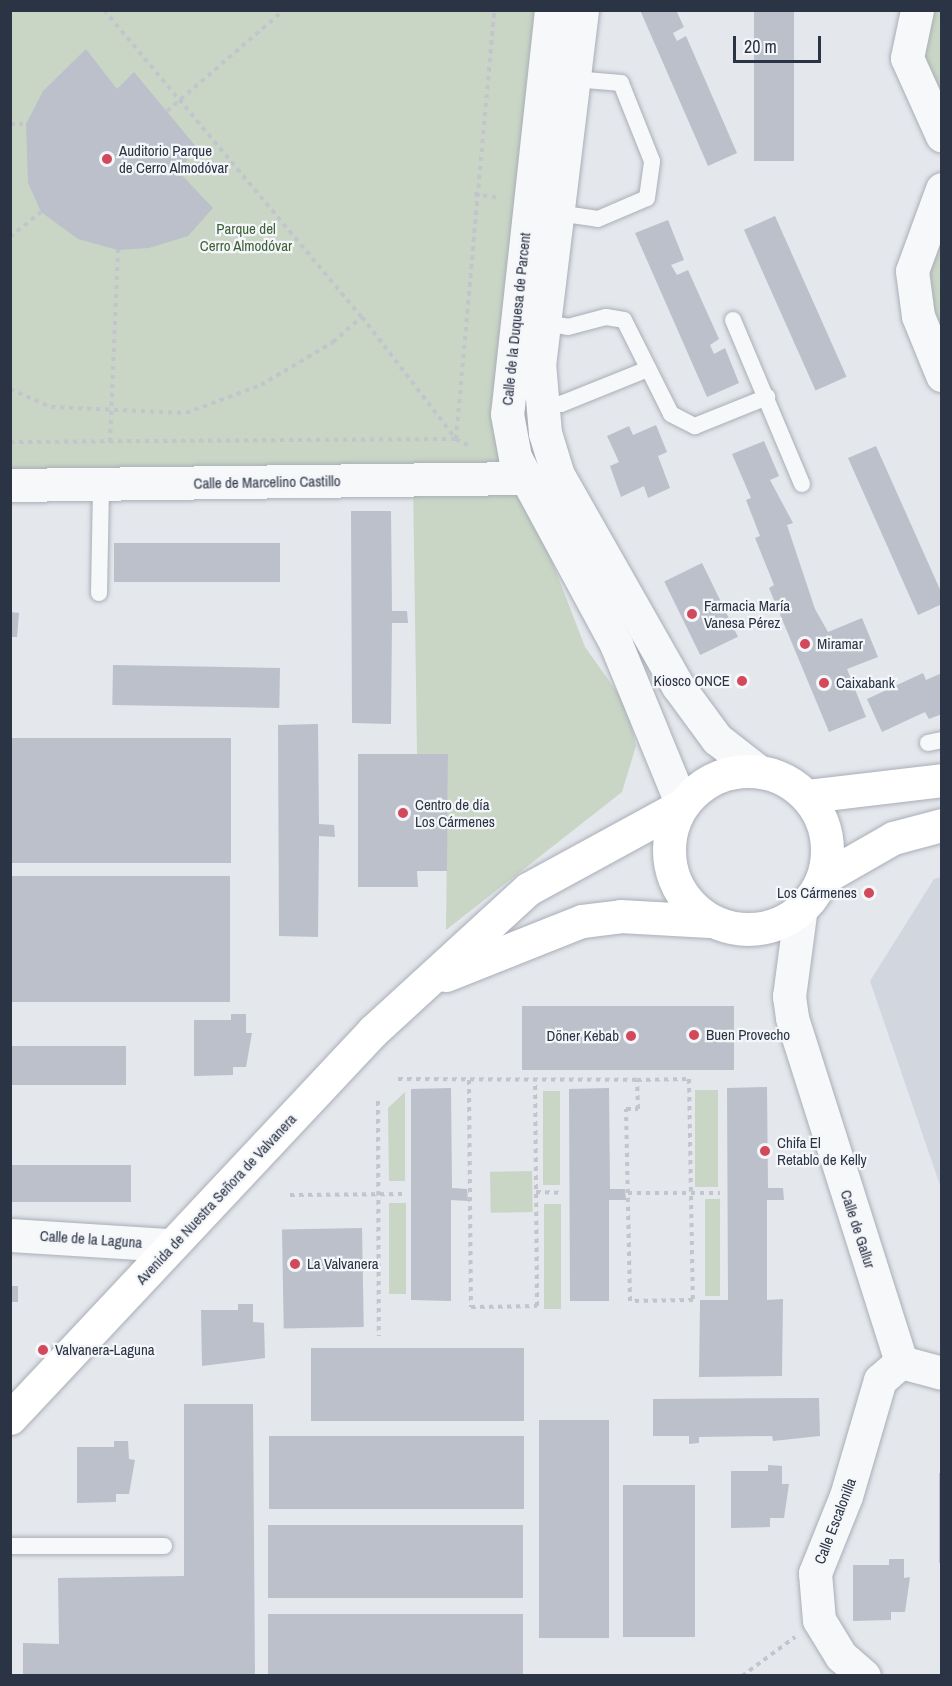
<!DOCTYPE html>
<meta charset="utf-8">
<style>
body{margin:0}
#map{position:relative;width:952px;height:1686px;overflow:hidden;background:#e4e7ec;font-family:"Archivo Narrow",sans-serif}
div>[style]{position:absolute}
.built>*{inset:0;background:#d2d6de}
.green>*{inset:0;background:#c9d6c5;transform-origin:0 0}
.building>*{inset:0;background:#bbc0ca;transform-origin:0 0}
.path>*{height:4px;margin-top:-2px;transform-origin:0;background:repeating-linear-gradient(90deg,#c2c5cb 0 4.5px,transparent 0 9px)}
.roads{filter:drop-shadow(0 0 2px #a9aeb7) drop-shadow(0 0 2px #a9aeb7)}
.service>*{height:16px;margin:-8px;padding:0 8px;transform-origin:8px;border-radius:8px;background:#f7f8fa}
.minor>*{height:33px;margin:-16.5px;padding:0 16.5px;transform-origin:16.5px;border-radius:16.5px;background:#f7f8fa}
.secondary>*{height:33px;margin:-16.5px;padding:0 16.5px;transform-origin:16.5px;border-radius:16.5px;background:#fff}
.secondary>.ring{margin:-16.5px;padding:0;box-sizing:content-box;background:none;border:33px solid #fff;border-radius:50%}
.dots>*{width:16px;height:16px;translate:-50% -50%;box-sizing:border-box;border:3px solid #f4f6f9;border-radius:50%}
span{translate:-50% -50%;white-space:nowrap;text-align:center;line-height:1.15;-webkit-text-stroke:4.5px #f4f6f9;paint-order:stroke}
.poi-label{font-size:15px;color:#2b3445}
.left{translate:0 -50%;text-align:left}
.right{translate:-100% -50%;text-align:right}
.park-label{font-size:15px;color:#3f6138}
.street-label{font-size:15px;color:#2b3445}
.frame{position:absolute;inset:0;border:12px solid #2b3445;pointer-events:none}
.scale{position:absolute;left:733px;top:36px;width:88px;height:27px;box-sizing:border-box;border:3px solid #2b3445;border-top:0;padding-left:8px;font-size:18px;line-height:21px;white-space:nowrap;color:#2b3445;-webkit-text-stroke:4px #f4f6f9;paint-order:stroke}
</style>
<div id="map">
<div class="built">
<div style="clip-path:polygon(941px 877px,942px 877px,941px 1188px,870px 981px,934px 879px)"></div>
</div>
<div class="green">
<div style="left:10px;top:11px;width:527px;height:458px"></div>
<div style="clip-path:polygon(917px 11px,941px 11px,941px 136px,911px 26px)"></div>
<div style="clip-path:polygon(941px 177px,941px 375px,918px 316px)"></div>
<div style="clip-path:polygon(520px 478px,585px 647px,627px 706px,636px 746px,622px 792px,446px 930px,448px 754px,417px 754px,413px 480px)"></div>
<div style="left:695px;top:1090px;width:23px;height:97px"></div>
<div style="left:543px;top:1091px;width:17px;height:94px"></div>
<div style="clip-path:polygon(405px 1092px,405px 1181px,389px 1181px,388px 1108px)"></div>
<div style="left:532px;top:1171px;width:41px;height:42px;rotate:89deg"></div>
<div style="left:705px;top:1199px;width:15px;height:97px"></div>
<div style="left:389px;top:1203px;width:17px;height:91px"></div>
<div style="left:544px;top:1204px;width:17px;height:105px"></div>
</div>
<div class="building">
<div style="clip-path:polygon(640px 10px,676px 10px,684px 27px,673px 33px,677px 41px,686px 36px,737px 153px,708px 166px)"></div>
<div style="left:754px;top:10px;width:40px;height:151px"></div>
<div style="clip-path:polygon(86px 49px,117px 89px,134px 72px,198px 149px,177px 170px,213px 208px,188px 236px,149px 248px,118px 250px,78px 239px,41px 212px,28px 183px,26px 124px,43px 91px)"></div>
<div style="left:775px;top:216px;width:176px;height:34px;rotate:66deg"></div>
<div style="clip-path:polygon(668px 220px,684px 260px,671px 265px,677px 275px,688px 270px,719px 339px,710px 345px,714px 354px,725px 348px,739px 383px,707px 397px,635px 233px)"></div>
<div style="clip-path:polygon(656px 425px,667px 452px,658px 456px,670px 488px,648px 498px,644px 486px,621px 497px,610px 466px,619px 462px,607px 436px,629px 426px,633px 435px)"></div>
<div style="clip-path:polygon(764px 441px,779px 476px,770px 480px,793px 523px,787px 525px,815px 609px,828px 632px,862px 618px,878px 657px,847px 669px,866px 717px,829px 732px,769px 588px,774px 585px,755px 538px,760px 536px,746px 500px,751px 498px,732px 454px)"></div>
<div style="clip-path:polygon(876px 446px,942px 594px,942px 604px,918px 615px,848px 458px)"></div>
<div style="clip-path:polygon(351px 511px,391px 511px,392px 611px,407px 611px,408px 623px,392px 623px,391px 724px,352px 723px)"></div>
<div style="left:114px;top:543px;width:166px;height:39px"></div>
<div style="left:702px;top:563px;width:82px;height:42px;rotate:64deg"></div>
<div style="clip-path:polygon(10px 612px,19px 613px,17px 637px,10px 637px)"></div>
<div style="left:113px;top:665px;width:167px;height:40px;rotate:1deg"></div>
<div style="clip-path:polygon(923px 673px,926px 680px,942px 673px,942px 714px,929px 719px,925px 712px,882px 732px,867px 699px)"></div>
<div style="clip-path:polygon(318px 724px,319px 824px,334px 825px,335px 837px,319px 836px,318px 937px,279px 936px,278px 725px)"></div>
<div style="left:10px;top:738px;width:221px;height:125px"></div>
<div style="clip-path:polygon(358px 754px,448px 754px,447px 871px,417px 871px,418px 887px,358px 887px)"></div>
<div style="left:230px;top:876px;width:126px;height:220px;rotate:90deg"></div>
<div style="left:734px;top:1006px;width:64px;height:212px;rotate:90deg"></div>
<div style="clip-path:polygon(231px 1014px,246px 1014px,246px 1033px,252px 1033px,246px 1067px,233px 1067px,233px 1075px,194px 1076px,194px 1020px,231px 1020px)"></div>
<div style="left:10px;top:1046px;width:116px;height:39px"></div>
<div style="clip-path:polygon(767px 1087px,768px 1188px,783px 1188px,784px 1200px,767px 1200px,767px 1300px,783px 1299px,782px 1376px,699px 1377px,700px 1300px,728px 1300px,727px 1088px)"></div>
<div style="clip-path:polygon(451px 1088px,452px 1188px,467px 1189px,468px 1201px,451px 1200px,451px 1301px,411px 1300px,411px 1089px)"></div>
<div style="clip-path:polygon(609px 1088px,610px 1189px,625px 1189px,626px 1200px,609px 1200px,609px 1301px,570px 1301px,569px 1089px)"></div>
<div style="left:10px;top:1165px;width:121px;height:37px"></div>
<div style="left:362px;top:1228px;width:99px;height:80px;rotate:89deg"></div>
<div style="left:10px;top:1286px;width:8px;height:16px"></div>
<div style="clip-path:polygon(238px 1304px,253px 1304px,253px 1322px,264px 1323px,265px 1358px,202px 1366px,201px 1310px,238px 1310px)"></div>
<div style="left:524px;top:1348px;width:73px;height:213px;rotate:90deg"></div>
<div style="clip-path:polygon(819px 1398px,820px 1436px,773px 1441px,772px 1436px,699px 1437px,699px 1443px,689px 1444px,689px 1436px,653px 1436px,653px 1399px)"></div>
<div style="clip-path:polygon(184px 1404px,253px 1404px,255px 1676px,23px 1676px,23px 1643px,59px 1644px,58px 1578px,184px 1576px)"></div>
<div style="left:609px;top:1420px;width:218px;height:70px;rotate:90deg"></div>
<div style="left:524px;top:1436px;width:73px;height:255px;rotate:90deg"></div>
<div style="clip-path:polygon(114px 1441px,128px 1441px,129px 1459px,135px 1460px,129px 1494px,116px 1494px,116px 1502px,77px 1503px,77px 1447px,114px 1447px)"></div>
<div style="clip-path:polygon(768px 1465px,782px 1466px,782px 1484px,789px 1484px,784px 1518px,770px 1518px,770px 1527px,731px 1528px,731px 1471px,768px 1471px)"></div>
<div style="left:939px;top:1473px;width:3px;height:90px"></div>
<div style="left:695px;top:1485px;width:152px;height:72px;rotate:90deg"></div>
<div style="left:523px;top:1525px;width:73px;height:255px;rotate:90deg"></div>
<div style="clip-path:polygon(889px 1559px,904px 1559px,904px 1578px,910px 1577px,905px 1612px,891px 1612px,891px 1620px,853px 1621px,853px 1565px,889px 1565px)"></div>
<div style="left:523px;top:1614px;width:62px;height:255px;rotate:90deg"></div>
</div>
<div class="path">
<div style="left:104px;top:10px;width:401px;rotate:50deg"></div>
<div style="left:362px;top:317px;width:154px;rotate:52.4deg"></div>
<div style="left:456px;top:439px;width:15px;rotate:28deg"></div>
<div style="left:167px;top:111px;width:155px;rotate:-40.8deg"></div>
<div style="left:10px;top:124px;width:16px"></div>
<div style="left:474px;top:194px;width:26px;rotate:9deg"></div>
<div style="left:10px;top:237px;width:40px;rotate:-39deg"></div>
<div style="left:10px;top:389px;width:45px;rotate:23.7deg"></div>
<div style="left:51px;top:407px;width:135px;rotate:2.5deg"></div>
<div style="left:186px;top:413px;width:80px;rotate:-20.5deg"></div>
<div style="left:261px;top:385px;width:84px;rotate:-30.8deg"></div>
<div style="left:333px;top:342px;width:38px;rotate:-41deg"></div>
<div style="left:10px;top:442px;width:446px;rotate:-0.4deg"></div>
<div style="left:456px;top:439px;width:431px;rotate:-84.9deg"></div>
<div style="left:110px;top:442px;width:192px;rotate:-87.6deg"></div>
<div style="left:398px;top:1079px;width:239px;rotate:0.2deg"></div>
<div style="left:689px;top:1079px;width:221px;rotate:89deg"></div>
<div style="left:693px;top:1300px;width:63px;rotate:179.1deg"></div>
<div style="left:630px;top:1301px;width:192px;rotate:-91.2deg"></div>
<div style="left:626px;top:1109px;width:12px"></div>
<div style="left:638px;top:1109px;width:29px;rotate:-92deg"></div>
<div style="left:637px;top:1080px;width:52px;rotate:-1.1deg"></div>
<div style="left:469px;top:1080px;width:227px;rotate:89.5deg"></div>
<div style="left:471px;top:1307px;width:66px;rotate:-0.9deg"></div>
<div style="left:537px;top:1306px;width:227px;rotate:-90.5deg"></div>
<div style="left:378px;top:1101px;width:235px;rotate:89.8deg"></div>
<div style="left:536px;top:1192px;width:23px;rotate:2deg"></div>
<div style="left:628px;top:1193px;width:92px"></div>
<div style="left:290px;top:1195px;width:112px;rotate:-0.5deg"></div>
<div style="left:742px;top:1676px;width:66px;rotate:-36.3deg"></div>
</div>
<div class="roads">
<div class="service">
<div style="left:558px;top:213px;width:40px;rotate:8.5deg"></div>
<div style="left:598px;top:219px;width:53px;rotate:-23.2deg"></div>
<div style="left:647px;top:198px;width:37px;rotate:-82deg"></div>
<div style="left:652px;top:161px;width:84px;rotate:-111.7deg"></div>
<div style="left:621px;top:83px;width:47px;rotate:-175.1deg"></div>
<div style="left:733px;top:320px;width:178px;rotate:67.2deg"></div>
<div style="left:544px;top:323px;width:24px;rotate:9deg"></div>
<div style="left:568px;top:327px;width:39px;rotate:-15deg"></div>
<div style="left:606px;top:317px;width:18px;rotate:9deg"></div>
<div style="left:624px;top:320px;width:105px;rotate:63.4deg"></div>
<div style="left:671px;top:414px;width:27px;rotate:27deg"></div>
<div style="left:695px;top:426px;width:78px;rotate:-21.9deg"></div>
<div style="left:539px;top:405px;width:22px;rotate:-3deg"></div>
<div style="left:561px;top:404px;width:94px;rotate:-21.9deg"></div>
<div style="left:99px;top:593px;width:107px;rotate:-88.9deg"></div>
<div style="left:928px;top:743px;width:14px;rotate:-12deg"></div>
<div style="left:10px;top:1546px;width:154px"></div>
</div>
<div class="minor">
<div style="left:551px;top:10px;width:406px;rotate:96.2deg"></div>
<div style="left:507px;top:414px;width:44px;rotate:79.5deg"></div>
<div style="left:515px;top:457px;width:213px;rotate:61.6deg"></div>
<div style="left:616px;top:644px;width:174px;rotate:67.7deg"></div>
<div style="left:582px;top:10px;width:356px;rotate:96.9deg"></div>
<div style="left:539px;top:363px;width:70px;rotate:85.1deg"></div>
<div style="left:545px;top:433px;width:44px;rotate:72.8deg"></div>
<div style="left:558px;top:475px;width:243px;rotate:60.4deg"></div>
<div style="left:678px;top:686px;width:66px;rotate:53.7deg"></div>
<div style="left:717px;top:739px;width:52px;rotate:38deg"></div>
<div style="left:917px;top:10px;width:49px;rotate:101.8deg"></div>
<div style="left:907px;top:58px;width:85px;rotate:65.8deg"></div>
<div style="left:942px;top:189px;width:87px;rotate:110.1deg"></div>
<div style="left:912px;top:271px;width:45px;rotate:82.4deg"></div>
<div style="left:918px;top:316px;width:64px;rotate:67.9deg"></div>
<div style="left:10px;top:485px;width:514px;rotate:-0.78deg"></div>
<div style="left:800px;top:914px;width:83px;rotate:97.6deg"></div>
<div style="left:789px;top:996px;width:22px;rotate:82deg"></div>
<div style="left:792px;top:1018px;width:361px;rotate:72.4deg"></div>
<div style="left:901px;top:1362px;width:42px;rotate:15deg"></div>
<div style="left:10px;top:1235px;width:161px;rotate:3.6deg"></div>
<div style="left:864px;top:1676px;width:30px;rotate:-139deg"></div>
<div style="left:841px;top:1656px;width:42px;rotate:-121.4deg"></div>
<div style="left:819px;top:1620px;width:47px;rotate:-94.9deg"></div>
<div style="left:815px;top:1573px;width:83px;rotate:-68.1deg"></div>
<div style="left:846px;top:1496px;width:121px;rotate:-73.7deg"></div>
<div style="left:880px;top:1380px;width:28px;rotate:-41deg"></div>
</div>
<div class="secondary">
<div class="ring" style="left:669px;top:771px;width:125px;height:125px"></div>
<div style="left:808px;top:796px;width:135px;rotate:-6.8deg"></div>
<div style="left:825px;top:877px;width:78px;rotate:-29.8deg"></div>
<div style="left:893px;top:838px;width:51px;rotate:-14.9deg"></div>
<div style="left:446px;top:975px;width:146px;rotate:-21.7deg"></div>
<div style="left:582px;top:921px;width:38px;rotate:-7deg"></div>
<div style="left:620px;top:916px;width:89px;rotate:3.2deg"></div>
<div style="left:10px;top:1418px;width:531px;rotate:-46.83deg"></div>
<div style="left:373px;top:1031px;width:210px;rotate:-42.5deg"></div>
<div style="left:528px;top:889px;width:175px;rotate:-28.6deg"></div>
</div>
</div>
<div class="dots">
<div style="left:107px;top:159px;background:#d1495b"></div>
<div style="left:692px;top:614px;background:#d1495b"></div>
<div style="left:805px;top:644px;background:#d1495b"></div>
<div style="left:742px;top:681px;background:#d1495b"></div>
<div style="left:824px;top:683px;background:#d1495b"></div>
<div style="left:403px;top:813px;background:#d1495b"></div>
<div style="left:869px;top:893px;background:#d1495b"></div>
<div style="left:694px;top:1035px;background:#d1495b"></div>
<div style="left:631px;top:1036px;background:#d1495b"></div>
<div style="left:765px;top:1151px;background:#d1495b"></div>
<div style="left:295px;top:1264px;background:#d1495b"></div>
<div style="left:43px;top:1350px;background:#d1495b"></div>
</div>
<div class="poi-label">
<span class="left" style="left:119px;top:159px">Auditorio Parque<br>de Cerro Almodóvar</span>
<span class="left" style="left:704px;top:614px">Farmacia María<br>Vanesa Pérez</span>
<span class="left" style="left:817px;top:644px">Miramar</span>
<span class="right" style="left:730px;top:681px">Kiosco ONCE</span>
<span class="left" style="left:836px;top:683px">Caixabank</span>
<span class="left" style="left:415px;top:813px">Centro de día<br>Los Cármenes</span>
<span class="right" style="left:857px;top:893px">Los Cármenes</span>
<span class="left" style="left:706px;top:1035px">Buen Provecho</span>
<span class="right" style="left:619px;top:1036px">Döner Kebab</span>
<span class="left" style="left:777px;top:1151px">Chifa El<br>Retablo de Kelly</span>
<span class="left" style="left:307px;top:1264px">La Valvanera</span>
<span class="left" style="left:55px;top:1350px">Valvanera-Laguna</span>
</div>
<div class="park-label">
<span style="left:246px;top:237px">Parque del<br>Cerro Almodóvar</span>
</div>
<div class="street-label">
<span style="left:516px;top:319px;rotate:-84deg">Calle de la Duquesa de Parcent</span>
<span style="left:267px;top:482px;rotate:-1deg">Calle de Marcelino Castillo</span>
<span style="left:216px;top:1199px;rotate:-47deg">Avenida de Nuestra Señora de Valvanera</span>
<span style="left:858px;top:1229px;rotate:72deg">Calle de Gallur</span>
<span style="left:91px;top:1239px;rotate:4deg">Calle de la Laguna</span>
<span style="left:835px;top:1521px;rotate:-69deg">Calle Escalonilla</span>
</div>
<div class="frame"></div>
<div class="scale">20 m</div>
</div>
